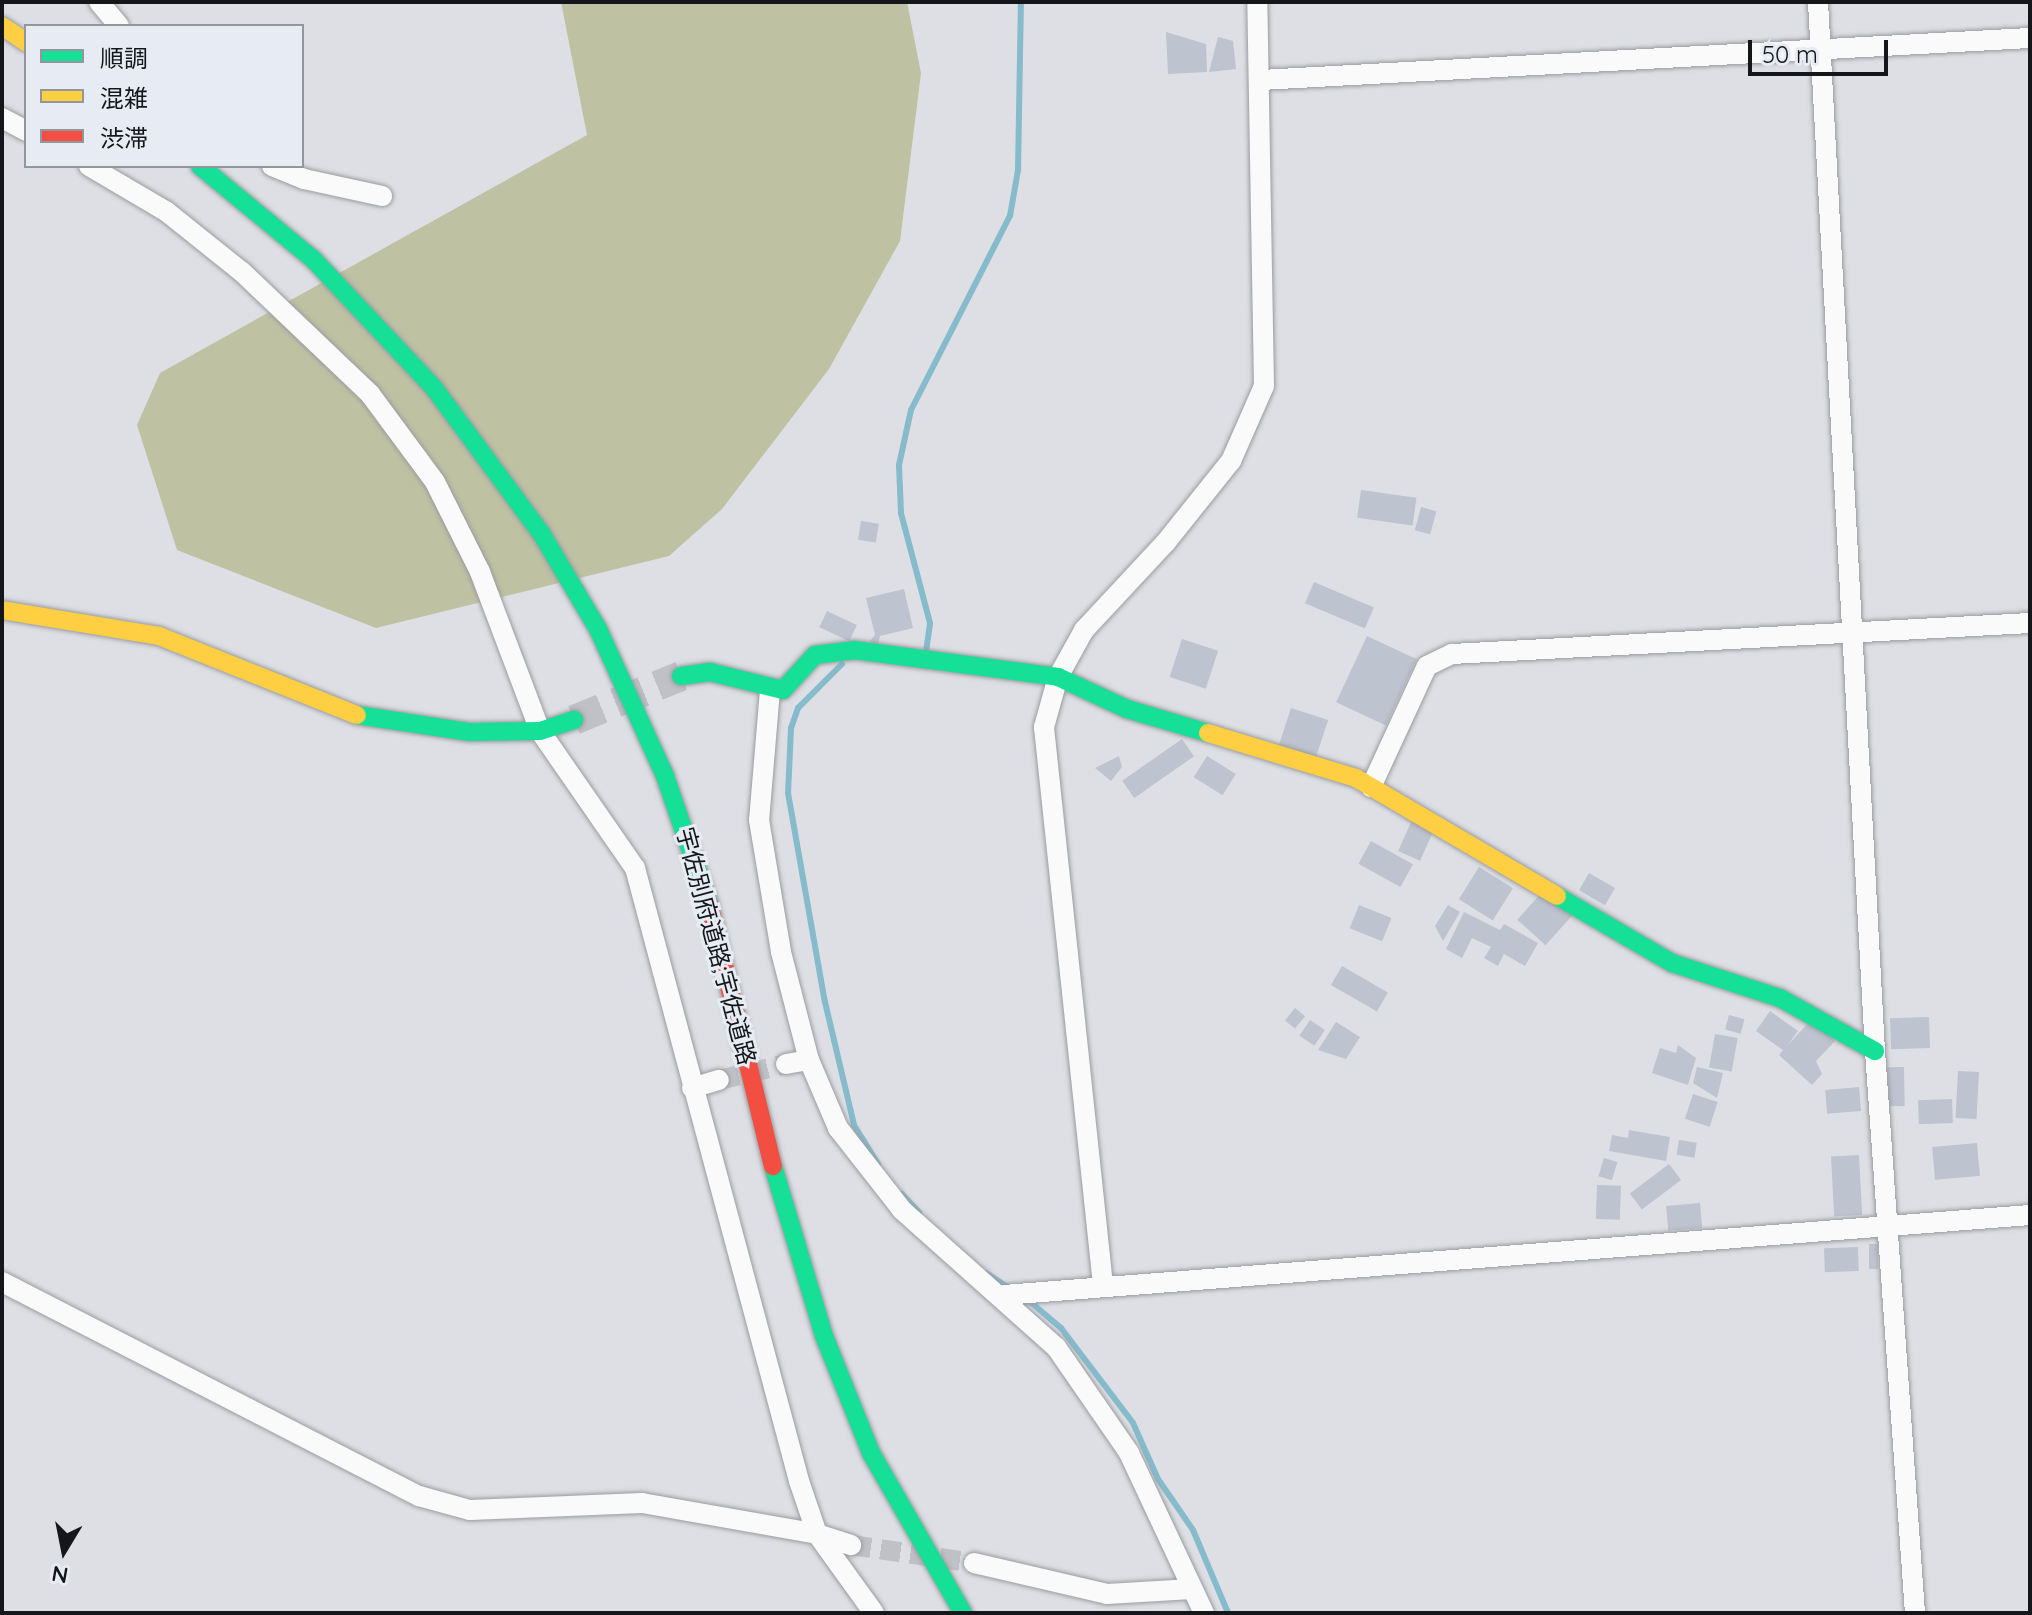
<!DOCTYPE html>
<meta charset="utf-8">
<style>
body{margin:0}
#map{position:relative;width:2032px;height:1615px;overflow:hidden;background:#dddfe4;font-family:Quicksand,"Noto Sans JP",sans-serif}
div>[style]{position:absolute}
.forest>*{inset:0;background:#bec2a3}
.stream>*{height:6px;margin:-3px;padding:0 3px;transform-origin:3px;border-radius:3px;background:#86bbcc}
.building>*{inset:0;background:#bdc3cf;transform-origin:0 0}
.street-tunnel>*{height:20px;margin-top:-10px;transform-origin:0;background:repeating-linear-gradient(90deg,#bfc1c6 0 20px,transparent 0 30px)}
.secondary-tunnel>*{height:30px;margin-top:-15px;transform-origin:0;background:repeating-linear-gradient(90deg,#bfc1c6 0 30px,transparent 0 45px)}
.roads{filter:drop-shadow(0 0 2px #9a9c9f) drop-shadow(0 0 2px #9a9c9f)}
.street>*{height:20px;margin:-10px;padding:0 10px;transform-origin:10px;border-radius:10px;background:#fafafb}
.fast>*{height:18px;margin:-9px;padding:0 9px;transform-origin:9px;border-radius:9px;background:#16e098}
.slow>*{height:18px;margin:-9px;padding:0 9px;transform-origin:9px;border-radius:9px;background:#ffcf43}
.jam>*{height:18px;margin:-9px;padding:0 9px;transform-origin:9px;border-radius:9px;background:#f24e42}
span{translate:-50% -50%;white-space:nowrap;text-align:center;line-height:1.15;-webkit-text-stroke:6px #e7ecf4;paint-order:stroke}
.street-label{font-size:24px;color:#151619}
.frame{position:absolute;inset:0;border:4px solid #151619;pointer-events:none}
.legend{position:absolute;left:24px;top:24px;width:280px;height:144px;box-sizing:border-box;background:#e7ecf4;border:2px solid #93969c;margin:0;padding:10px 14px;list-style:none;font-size:24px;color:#151619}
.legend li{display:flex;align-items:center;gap:16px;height:40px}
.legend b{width:40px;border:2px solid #93969c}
.north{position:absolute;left:24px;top:1511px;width:80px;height:80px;-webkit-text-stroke:6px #e7ecf4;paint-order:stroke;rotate:190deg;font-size:22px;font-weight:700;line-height:32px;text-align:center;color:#151619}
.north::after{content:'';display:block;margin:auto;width:28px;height:36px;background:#151619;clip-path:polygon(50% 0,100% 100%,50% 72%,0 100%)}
.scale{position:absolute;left:1748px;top:40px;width:140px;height:36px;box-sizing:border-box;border:4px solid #151619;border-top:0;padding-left:10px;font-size:24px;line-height:28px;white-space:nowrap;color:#151619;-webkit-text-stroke:6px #e7ecf4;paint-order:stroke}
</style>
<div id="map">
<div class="forest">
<div style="clip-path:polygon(561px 2px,907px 2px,921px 73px,900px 241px,829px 369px,722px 509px,669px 556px,376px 628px,177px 550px,137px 425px,160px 373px,587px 135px)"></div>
</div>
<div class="stream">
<div style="left:926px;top:652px;width:29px;rotate:-82deg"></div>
<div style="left:930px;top:623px;width:114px;rotate:-104.8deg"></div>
<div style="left:901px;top:513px;width:48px;rotate:-92.4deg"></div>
<div style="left:899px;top:465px;width:56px;rotate:-77.7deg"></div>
<div style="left:911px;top:410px;width:218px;rotate:-63deg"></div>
<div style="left:1010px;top:216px;width:47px;rotate:-80.1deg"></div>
<div style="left:1018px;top:170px;width:168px;rotate:-89deg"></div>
<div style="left:842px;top:664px;width:62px;rotate:135deg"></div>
<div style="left:798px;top:708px;width:21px;rotate:109deg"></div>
<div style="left:791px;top:728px;width:65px;rotate:92.6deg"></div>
<div style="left:788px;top:793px;width:212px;rotate:80deg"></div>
<div style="left:825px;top:1002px;width:126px;rotate:76.7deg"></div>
<div style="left:854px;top:1125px;width:46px;rotate:58.4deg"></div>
<div style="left:902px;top:1194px;width:25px;rotate:47deg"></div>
<div style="left:986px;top:1273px;width:30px;rotate:33deg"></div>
<div style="left:1027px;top:1299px;width:45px;rotate:40.5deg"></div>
<div style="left:1061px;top:1328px;width:119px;rotate:52.8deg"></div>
<div style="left:1133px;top:1423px;width:61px;rotate:65.9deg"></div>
<div style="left:1158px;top:1479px;width:62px;rotate:55.5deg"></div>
<div style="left:1193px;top:1530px;width:90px;rotate:67.1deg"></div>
</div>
<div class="building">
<div style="clip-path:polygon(1166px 32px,1206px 44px,1207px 72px,1168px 74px)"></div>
<div style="clip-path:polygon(1218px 37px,1233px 41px,1236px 69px,1209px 72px)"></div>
<div style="left:1361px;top:490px;width:56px;height:28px;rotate:8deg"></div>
<div style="left:1421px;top:507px;width:16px;height:24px;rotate:15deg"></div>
<div style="left:861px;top:521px;width:18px;height:19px;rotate:9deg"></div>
<div style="left:1314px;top:582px;width:65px;height:23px;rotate:23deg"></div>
<div style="clip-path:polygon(904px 589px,913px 628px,880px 636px,878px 644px,869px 642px,875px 635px,866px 598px)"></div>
<div style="left:827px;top:611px;width:33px;height:18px;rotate:25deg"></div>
<div style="left:1367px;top:636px;width:55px;height:73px;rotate:25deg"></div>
<div style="left:1182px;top:639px;width:38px;height:40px;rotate:18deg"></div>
<div style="left:1291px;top:708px;width:39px;height:40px;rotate:18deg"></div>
<div style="left:1182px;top:739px;width:21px;height:73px;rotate:55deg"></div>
<div style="clip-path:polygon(1119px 756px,1122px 767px,1111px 781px,1095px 768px)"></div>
<div style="left:1207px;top:756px;width:34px;height:25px;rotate:32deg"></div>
<div style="left:1412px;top:820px;width:24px;height:34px;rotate:24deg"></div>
<div style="left:1371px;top:841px;width:48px;height:26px;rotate:29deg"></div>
<div style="left:1479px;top:867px;width:40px;height:38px;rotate:32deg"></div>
<div style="left:1589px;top:873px;width:30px;height:20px;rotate:30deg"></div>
<div style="left:1544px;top:890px;width:38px;height:40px;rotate:42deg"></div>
<div style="left:1359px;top:905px;width:35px;height:25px;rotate:22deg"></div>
<div style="clip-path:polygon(1448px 905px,1460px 912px,1443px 941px,1435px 926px)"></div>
<div style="clip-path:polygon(1464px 912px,1500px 930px,1504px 924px,1538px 943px,1525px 966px,1504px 954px,1498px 966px,1484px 958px,1491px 947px,1472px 938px,1462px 958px,1446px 949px)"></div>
<div style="left:1342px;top:966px;width:53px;height:22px;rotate:30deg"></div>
<div style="left:1295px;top:1008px;width:13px;height:16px;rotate:39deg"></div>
<div style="clip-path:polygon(1770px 1011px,1798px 1031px,1787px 1046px,1811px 1020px,1835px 1041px,1816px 1061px,1822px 1074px,1812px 1085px,1779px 1055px,1783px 1050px,1756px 1031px)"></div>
<div style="left:1729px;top:1015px;width:16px;height:15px;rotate:15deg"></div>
<div style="left:1929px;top:1017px;width:31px;height:39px;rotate:88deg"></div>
<div style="left:1310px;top:1020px;width:18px;height:19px;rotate:34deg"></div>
<div style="clip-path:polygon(1336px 1022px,1360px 1037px,1346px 1059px,1318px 1050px)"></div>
<div style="left:1715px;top:1034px;width:23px;height:34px;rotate:10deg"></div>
<div style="clip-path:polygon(1678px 1045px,1696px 1058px,1688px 1085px,1652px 1073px,1660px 1048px,1676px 1053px)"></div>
<div style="clip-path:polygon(1697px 1067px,1723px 1073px,1717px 1098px,1693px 1083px)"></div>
<div style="left:1904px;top:1067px;width:39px;height:17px;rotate:89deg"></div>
<div style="left:1958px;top:1071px;width:21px;height:47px;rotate:3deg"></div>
<div style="left:1859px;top:1087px;width:24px;height:34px;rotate:85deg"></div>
<div style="left:1693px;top:1094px;width:26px;height:26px;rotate:18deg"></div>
<div style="left:1952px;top:1099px;width:24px;height:34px;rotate:88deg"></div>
<div style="clip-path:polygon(1629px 1130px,1670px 1137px,1666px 1161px,1609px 1151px,1612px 1135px,1628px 1138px)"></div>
<div style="left:1679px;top:1140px;width:18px;height:15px;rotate:9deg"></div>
<div style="left:1977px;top:1143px;width:33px;height:45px;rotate:85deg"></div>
<div style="left:1859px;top:1155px;width:60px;height:28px;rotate:87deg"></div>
<div style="left:1604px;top:1158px;width:14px;height:19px;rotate:17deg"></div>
<div style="left:1669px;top:1164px;width:20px;height:49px;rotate:53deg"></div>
<div style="left:1597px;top:1185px;width:24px;height:34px;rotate:2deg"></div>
<div style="left:1700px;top:1203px;width:25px;height:34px;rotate:85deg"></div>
<div style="left:1869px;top:1244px;width:9px;height:25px"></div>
<div style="left:1858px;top:1247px;width:24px;height:34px;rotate:88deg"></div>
</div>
<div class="street-tunnel">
<div style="left:719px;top:1080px;width:69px;rotate:-13.4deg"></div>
<div style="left:851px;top:1545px;width:124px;rotate:8.3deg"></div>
</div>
<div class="secondary-tunnel">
<div style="left:574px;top:720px;width:116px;rotate:-22.4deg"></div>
</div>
<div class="roads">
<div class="street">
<div style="left:99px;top:2px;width:31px;rotate:50deg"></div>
<div style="left:1818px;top:2px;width:1051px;rotate:86.89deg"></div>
<div style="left:1875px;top:1051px;width:563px;rotate:85.93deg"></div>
<div style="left:1261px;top:80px;width:770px;rotate:-3.13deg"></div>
<div style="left:2px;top:118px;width:27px;rotate:28deg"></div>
<div style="left:89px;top:166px;width:91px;rotate:30.5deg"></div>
<div style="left:167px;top:212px;width:96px;rotate:38.7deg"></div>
<div style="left:242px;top:272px;width:177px;rotate:43.6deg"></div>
<div style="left:370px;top:394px;width:109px;rotate:53.5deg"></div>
<div style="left:435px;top:482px;width:101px;rotate:63.4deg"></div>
<div style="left:480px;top:572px;width:170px;rotate:69.3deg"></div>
<div style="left:540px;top:731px;width:167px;rotate:55.3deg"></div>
<div style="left:635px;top:868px;width:635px;rotate:75.02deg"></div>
<div style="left:799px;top:1481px;width:56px;rotate:71.2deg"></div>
<div style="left:817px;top:1534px;width:97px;rotate:54.2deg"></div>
<div style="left:272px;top:166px;width:35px;rotate:22deg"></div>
<div style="left:304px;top:179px;width:80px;rotate:12.3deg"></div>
<div style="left:770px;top:690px;width:130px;rotate:94.8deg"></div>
<div style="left:759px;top:820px;width:134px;rotate:80.5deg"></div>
<div style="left:781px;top:952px;width:112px;rotate:75.5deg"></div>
<div style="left:809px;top:1060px;width:74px;rotate:66.9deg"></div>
<div style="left:838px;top:1128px;width:104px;rotate:52deg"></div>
<div style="left:902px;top:1210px;width:206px;rotate:41.7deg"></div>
<div style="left:1056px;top:1347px;width:129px;rotate:55.4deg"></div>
<div style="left:1129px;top:1453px;width:177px;rotate:64.9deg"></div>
<div style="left:1371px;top:787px;width:133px;rotate:-65.2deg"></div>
<div style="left:1427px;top:666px;width:28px;rotate:-26deg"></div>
<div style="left:1452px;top:654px;width:579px;rotate:-3.07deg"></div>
<div style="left:786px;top:1064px;width:23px;rotate:-10deg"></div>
<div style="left:692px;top:1088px;width:28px;rotate:-17deg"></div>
<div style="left:2px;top:1282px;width:469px;rotate:27.2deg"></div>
<div style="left:419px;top:1496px;width:53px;rotate:15.4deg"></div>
<div style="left:470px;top:1510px;width:172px;rotate:-2.3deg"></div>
<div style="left:642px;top:1503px;width:178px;rotate:10deg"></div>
<div style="left:817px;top:1534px;width:36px;rotate:18deg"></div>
<div style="left:1103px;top:1285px;width:561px;rotate:-96.04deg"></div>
<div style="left:1044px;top:727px;width:52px;rotate:-74.4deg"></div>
<div style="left:1058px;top:677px;width:54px;rotate:-61deg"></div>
<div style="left:1084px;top:630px;width:120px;rotate:-47deg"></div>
<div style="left:1166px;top:542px;width:104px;rotate:-51.3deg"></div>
<div style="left:1231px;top:461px;width:82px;rotate:-66.3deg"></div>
<div style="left:1264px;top:386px;width:384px;rotate:-91deg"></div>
<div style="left:1004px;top:1295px;width:1029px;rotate:-4.46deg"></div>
<div style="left:974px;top:1563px;width:137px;rotate:13.1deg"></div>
<div style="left:1107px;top:1594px;width:85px;rotate:-3.4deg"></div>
</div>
<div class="fast">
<div style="left:200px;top:166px;width:146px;rotate:39.5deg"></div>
<div style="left:313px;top:259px;width:177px;rotate:46.8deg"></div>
<div style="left:434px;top:388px;width:180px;rotate:53.6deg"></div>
<div style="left:541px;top:533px;width:112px;rotate:59.3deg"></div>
<div style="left:598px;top:629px;width:162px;rotate:65.5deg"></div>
<div style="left:665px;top:776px;width:135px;rotate:71deg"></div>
<div style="left:681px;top:676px;width:29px;rotate:-8deg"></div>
<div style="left:710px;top:672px;width:75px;rotate:13.9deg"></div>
<div style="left:783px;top:690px;width:47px;rotate:-47.6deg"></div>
<div style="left:815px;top:655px;width:39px;rotate:-7deg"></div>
<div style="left:854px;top:650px;width:206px;rotate:7.5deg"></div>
<div style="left:1058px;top:677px;width:76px;rotate:24.9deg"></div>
<div style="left:1127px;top:709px;width:84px;rotate:16.5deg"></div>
<div style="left:357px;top:715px;width:114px;rotate:8.6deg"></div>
<div style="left:470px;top:732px;width:70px;rotate:-0.8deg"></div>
<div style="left:540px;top:731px;width:36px;rotate:-18deg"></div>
<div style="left:1557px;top:896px;width:133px;rotate:30.2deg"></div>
<div style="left:1672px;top:963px;width:114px;rotate:18deg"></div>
<div style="left:1780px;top:998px;width:109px;rotate:29.2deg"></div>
<div style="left:773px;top:1166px;width:177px;rotate:73.3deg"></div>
<div style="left:824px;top:1336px;width:126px;rotate:68.1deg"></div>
<div style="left:871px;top:1453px;width:185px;rotate:60.1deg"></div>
</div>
<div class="slow">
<div style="left:2px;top:26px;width:29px;rotate:34deg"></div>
<div style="left:2px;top:610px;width:159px;rotate:9.4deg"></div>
<div style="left:159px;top:636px;width:213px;rotate:21.8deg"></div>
<div style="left:1208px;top:733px;width:155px;rotate:16.9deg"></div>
<div style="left:1356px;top:778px;width:233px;rotate:30.4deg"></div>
</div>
<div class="jam">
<div style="left:709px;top:904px;width:270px;rotate:76.3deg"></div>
</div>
</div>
<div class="street-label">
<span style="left:716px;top:946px;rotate:75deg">宇佐別府道路;宇佐道路</span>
</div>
<div class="frame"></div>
<ul class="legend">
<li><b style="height:10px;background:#16e098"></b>順調</li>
<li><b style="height:10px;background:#ffcf43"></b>混雑</li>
<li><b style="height:10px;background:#f24e42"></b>渋滞</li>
</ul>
<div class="north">N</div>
<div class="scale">50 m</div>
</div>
